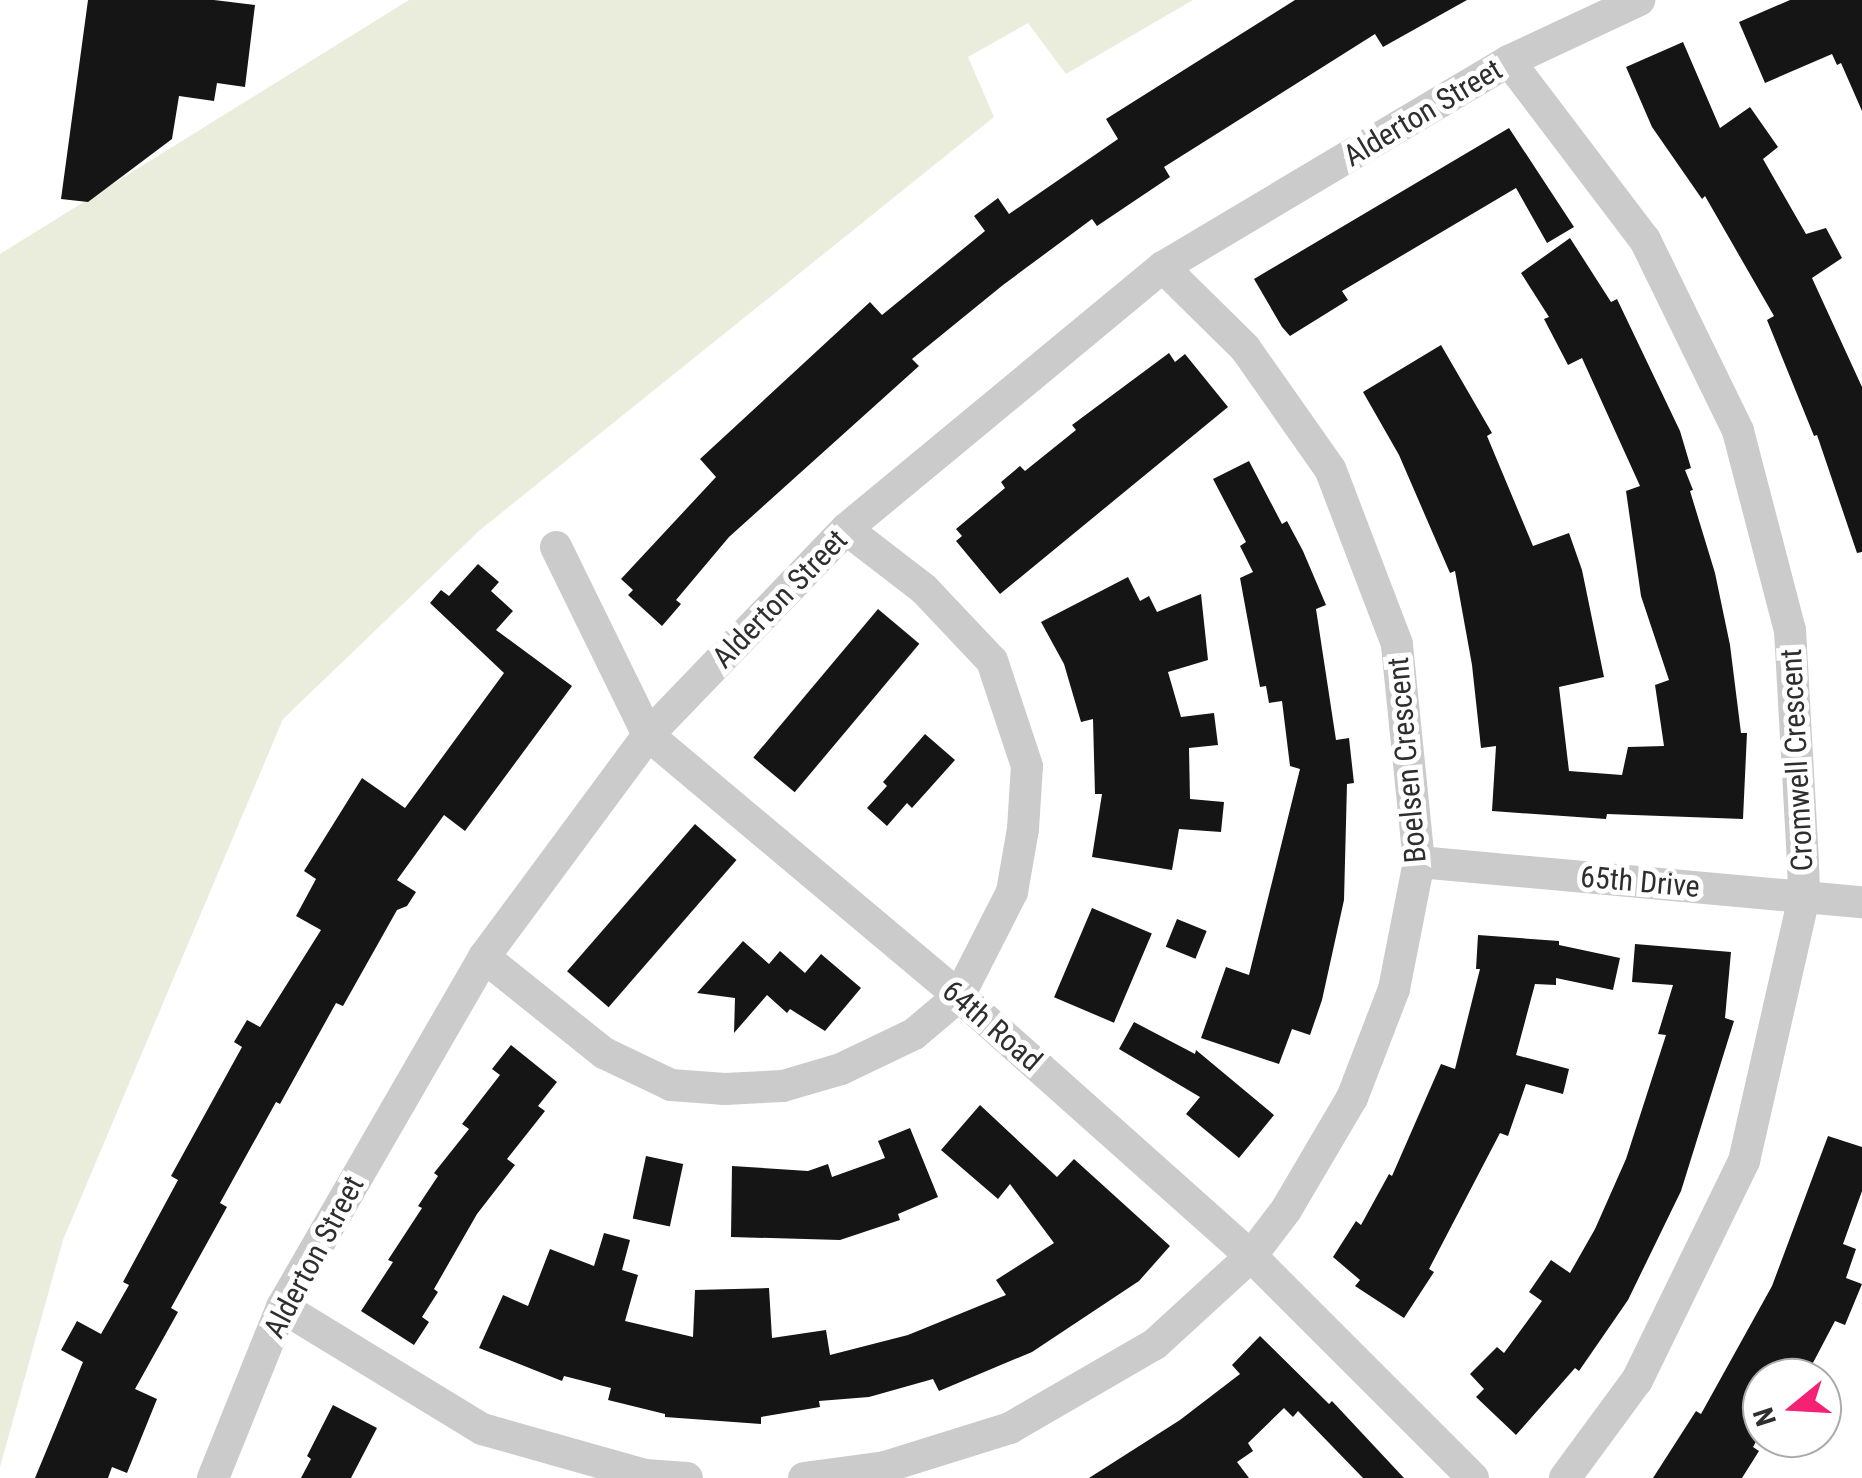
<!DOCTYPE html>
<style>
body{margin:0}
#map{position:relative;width:1862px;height:1478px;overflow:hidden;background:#fff;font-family:"Roboto Condensed",sans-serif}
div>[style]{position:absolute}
.green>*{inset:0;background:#eaeddb}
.building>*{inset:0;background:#151515;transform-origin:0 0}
.minor>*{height:32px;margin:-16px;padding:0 16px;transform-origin:16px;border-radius:16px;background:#cbcbcb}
span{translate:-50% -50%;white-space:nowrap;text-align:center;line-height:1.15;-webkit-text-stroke:10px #fff;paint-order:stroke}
.street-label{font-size:30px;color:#2e2e2e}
.north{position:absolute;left:1742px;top:1358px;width:100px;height:100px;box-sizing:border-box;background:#fff;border:2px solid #ababab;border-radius:50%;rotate:252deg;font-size:28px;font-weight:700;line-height:40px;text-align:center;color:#2e2e2e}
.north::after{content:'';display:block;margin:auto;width:35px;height:45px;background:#f52174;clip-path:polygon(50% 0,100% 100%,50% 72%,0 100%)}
</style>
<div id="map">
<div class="green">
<div style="clip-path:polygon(409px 0,1193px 0,1066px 74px,1028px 23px,968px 57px,994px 117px,480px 530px,283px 719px,63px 1240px,0 1467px,0 254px)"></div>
</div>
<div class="building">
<div style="clip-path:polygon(88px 0,214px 0,255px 5px,245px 87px,217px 83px,214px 101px,179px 96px,172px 139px,88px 202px,61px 199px)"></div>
<div style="clip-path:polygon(1295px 0,1467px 0,1383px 47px,1375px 34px,1164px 167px,1170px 177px,1097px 226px,1092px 219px,1003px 285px,912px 359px,919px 366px,729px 537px,676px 600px,681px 604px,662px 626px,628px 595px,633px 590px,621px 579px,716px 477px,700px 459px,870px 302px,882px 315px,985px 231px,974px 216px,998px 198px,1009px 214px,1118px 139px,1106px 119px)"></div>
<div style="clip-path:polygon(1790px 0,1862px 0,1862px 111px,1841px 63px,1837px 65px,1832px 54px,1765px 83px,1739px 22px)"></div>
<div style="clip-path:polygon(1683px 42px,1720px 128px,1750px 107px,1778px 147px,1763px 159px,1806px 234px,1826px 228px,1842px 258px,1812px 278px,1862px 387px,1862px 552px,1857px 553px,1817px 435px,1814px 436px,1767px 320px,1774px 316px,1705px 196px,1702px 199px,1652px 127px,1626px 67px)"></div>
<div style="clip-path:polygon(1509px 128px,1574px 227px,1547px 243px,1516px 188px,1342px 291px,1348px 300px,1290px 336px,1282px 327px,1254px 279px)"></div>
<div style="clip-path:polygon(1570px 238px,1611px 302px,1617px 299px,1680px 431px,1691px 468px,1685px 470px,1693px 490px,1690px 491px,1715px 573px,1730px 645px,1741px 733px,1747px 733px,1743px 819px,1607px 814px,1606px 819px,1492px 811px,1496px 746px,1481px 748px,1472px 665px,1455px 571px,1450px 573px,1399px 455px,1363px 392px,1441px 345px,1492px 433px,1487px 436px,1533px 546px,1569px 533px,1582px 570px,1604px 677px,1559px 687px,1569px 771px,1622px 775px,1628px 747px,1664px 746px,1655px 685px,1669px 680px,1641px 596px,1626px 491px,1640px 486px,1582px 358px,1568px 365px,1544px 319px,1549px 317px,1521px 273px)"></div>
<div style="clip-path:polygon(1169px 353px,1175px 362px,1185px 354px,1228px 407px,1000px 594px,956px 541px,962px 536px,956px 529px,1005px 488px,1001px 482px,1020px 466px,1025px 471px,1076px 430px,1072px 425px)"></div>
<div style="clip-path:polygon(1249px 461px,1282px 524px,1287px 521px,1303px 551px,1326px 605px,1316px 609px,1336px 740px,1349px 738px,1354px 783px,1347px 784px,1344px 900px,1322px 1000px,1310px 1035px,1292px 1029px,1279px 1064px,1201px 1038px,1226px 967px,1249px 975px,1300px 769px,1290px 766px,1282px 701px,1269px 703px,1266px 686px,1260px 687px,1240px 578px,1253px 572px,1240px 546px,1246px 542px,1213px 479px)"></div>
<div style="clip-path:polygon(478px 564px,499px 582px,491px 591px,513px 611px,496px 630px,572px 686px,465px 831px,444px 815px,397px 880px,416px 892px,407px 906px,397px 910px,343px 1006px,336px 1003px,280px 1104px,276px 1102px,220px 1203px,227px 1207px,171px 1308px,178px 1312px,135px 1389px,157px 1399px,127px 1473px,112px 1467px,108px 1478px,35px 1478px,83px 1362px,61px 1350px,77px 1321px,101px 1334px,129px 1285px,123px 1282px,178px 1180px,171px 1176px,242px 1047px,234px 1042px,247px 1020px,260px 1027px,321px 930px,296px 916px,316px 879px,304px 871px,362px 778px,405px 808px,504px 673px,430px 603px,441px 590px,449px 596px)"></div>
<div style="clip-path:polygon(1128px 577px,1140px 601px,1149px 596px,1157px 612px,1201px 594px,1208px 660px,1168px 672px,1181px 717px,1214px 713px,1218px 745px,1189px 748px,1190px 799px,1224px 802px,1221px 832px,1179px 829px,1172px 870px,1092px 857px,1102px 794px,1095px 794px,1093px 719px,1081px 722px,1064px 664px,1041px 622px)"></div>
<div style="left:878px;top:609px;width:54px;height:194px;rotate:40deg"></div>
<div style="clip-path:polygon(925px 734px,955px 760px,912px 808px,907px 803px,887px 826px,867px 808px,887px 786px,883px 782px)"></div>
<div style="left:695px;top:824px;width:55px;height:195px;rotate:41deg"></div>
<div style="left:1092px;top:908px;width:65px;height:97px;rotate:23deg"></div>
<div style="left:1177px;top:919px;width:32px;height:30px;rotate:22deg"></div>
<div style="clip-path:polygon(1478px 935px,1559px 941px,1559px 945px,1620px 958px,1613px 990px,1556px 978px,1556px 985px,1535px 984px,1516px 1055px,1569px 1069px,1563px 1094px,1526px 1084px,1508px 1136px,1500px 1133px,1429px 1269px,1434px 1272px,1404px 1318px,1355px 1286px,1360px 1280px,1333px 1257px,1356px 1221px,1361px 1225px,1389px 1174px,1392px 1176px,1441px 1064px,1455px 1069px,1480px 969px,1476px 969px)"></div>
<div style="clip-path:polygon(743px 941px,769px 964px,780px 951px,805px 973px,821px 954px,861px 988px,825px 1031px,790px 1009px,787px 1013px,767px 995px,734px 1033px,735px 998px,697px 993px)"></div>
<div style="clip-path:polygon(1635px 944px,1731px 952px,1725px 1018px,1734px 1021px,1681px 1191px,1628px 1300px,1579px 1371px,1575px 1368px,1516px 1435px,1476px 1397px,1484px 1389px,1470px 1374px,1497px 1347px,1504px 1353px,1542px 1301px,1529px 1292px,1551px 1260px,1570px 1273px,1595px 1229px,1626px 1159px,1666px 1035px,1658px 1034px,1673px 985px,1632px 982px)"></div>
<div style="clip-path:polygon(1134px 1022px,1195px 1054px,1196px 1050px,1274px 1115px,1239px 1158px,1186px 1114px,1200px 1097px,1119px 1049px)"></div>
<div style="clip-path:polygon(511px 1045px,557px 1082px,538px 1106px,545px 1111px,507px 1159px,515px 1165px,477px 1214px,434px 1289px,438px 1292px,422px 1317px,429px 1322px,414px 1345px,361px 1311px,393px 1262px,388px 1260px,422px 1208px,418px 1206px,438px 1176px,434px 1173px,469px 1129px,462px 1124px,500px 1075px,492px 1069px)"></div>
<div style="clip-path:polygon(980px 1105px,1057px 1177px,1074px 1159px,1170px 1246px,1139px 1281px,1032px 1352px,939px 1391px,933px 1379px,869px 1397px,819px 1401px,820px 1407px,761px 1417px,761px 1424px,665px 1417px,665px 1414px,608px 1400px,611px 1388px,564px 1376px,562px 1381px,479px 1348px,503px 1295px,528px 1306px,550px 1249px,594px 1266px,604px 1233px,630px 1240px,622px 1270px,638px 1275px,625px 1321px,693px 1337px,695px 1290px,769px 1288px,772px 1338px,826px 1330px,830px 1355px,908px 1335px,1006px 1295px,996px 1280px,1054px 1243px,1010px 1184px,998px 1199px,941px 1150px)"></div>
<div style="clip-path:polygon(910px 1128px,938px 1197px,898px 1214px,900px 1220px,840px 1240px,731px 1237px,732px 1166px,808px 1171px,828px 1164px,832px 1177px,885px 1158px,878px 1141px)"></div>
<div style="clip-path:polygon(1828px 1136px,1862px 1147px,1862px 1191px,1843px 1244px,1856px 1249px,1846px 1278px,1862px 1284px,1845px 1325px,1835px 1321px,1805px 1378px,1762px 1378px,1762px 1431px,1753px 1447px,1759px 1451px,1742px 1478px,1653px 1478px,1696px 1411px,1701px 1414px,1772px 1286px)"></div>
<div style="left:646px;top:1156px;width:38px;height:64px;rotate:12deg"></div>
<div style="clip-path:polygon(1260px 1336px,1329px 1404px,1332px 1401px,1404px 1478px,1363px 1478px,1298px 1411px,1293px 1417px,1284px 1408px,1248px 1443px,1253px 1451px,1237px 1462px,1249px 1478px,1089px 1478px,1180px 1420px,1240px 1374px,1232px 1365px)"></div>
<div style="clip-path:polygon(333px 1405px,377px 1428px,351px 1478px,301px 1478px,311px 1459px,307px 1456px)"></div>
</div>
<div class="minor">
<div style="left:1509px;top:61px;width:225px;rotate:52.8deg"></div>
<div style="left:1645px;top:240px;width:212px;rotate:64deg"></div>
<div style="left:1738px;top:431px;width:206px;rotate:75.4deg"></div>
<div style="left:1790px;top:630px;width:233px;rotate:86.8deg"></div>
<div style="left:1803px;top:863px;width:34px;rotate:88deg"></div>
<div style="left:1804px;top:897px;width:271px;rotate:102.8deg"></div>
<div style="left:1744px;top:1161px;width:244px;rotate:116deg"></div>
<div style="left:1637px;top:1380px;width:122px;rotate:126.3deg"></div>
<div style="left:556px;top:547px;width:209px;rotate:63.9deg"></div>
<div style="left:648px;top:735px;width:406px;rotate:40deg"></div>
<div style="left:959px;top:996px;width:391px;rotate:41.7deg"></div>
<div style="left:1251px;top:1256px;width:314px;rotate:45deg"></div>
<div style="left:1419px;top:862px;width:445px;rotate:5.2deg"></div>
<div style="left:484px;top:957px;width:154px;rotate:38.7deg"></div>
<div style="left:604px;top:1053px;width:74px;rotate:25.5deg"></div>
<div style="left:671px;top:1085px;width:54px;rotate:4.2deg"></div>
<div style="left:725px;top:1089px;width:58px;rotate:-3deg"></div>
<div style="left:783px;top:1086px;width:60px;rotate:-16.3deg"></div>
<div style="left:841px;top:1069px;width:81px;rotate:-25.6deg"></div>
<div style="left:914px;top:1034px;width:59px;rotate:-40.2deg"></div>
<div style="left:959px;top:996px;width:117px;rotate:-63deg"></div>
<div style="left:1012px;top:892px;width:64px;rotate:-80.1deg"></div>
<div style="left:1023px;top:829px;width:63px;rotate:-86.4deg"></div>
<div style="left:1027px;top:766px;width:111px;rotate:-108.4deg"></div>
<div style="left:992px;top:661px;width:99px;rotate:-133.4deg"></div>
<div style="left:924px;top:589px;width:98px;rotate:-142.4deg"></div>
<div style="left:282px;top:1307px;width:234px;rotate:31.4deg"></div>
<div style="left:482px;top:1429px;width:169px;rotate:15.8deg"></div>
<div style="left:645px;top:1475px;width:42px;rotate:4.1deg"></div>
<div style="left:213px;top:1478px;width:184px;rotate:-68deg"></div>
<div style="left:282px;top:1307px;width:404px;rotate:-60deg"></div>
<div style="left:484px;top:957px;width:276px;rotate:-53.5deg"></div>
<div style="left:648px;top:735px;width:286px;rotate:-46.1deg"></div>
<div style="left:846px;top:529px;width:411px;rotate:-39.6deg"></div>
<div style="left:1163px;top:267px;width:403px;rotate:-30.8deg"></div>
<div style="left:1509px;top:61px;width:144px;rotate:-25.1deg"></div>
<div style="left:804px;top:1478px;width:82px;rotate:-7.7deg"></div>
<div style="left:885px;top:1467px;width:131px;rotate:-17.3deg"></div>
<div style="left:1010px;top:1428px;width:168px;rotate:-30.1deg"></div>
<div style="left:1155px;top:1344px;width:130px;rotate:-42.5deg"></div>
<div style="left:1251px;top:1256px;width:58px;rotate:-52.7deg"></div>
<div style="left:1286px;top:1210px;width:130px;rotate:-59.5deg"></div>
<div style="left:1352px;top:1098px;width:117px;rotate:-68.9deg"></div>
<div style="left:1394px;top:989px;width:129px;rotate:-78.9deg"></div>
<div style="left:1419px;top:862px;width:219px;rotate:-95.8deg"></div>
<div style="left:1397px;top:644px;width:187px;rotate:-110.9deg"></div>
<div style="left:1330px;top:469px;width:148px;rotate:-125.1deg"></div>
<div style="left:1245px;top:348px;width:115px;rotate:-135.4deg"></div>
</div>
<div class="street-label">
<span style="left:1423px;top:113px;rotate:-31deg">Alderton Street</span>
<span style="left:780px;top:599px;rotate:-46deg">Alderton Street</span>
<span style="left:1407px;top:760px;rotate:-95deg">Boelsen Crescent</span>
<span style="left:1797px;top:760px;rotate:-93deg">Cromwell Crescent</span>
<span style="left:1640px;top:882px;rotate:5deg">65th Drive</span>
<span style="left:992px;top:1026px;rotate:41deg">64th Road</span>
<span style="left:314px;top:1257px;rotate:-62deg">Alderton Street</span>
</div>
<div class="north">N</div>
</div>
